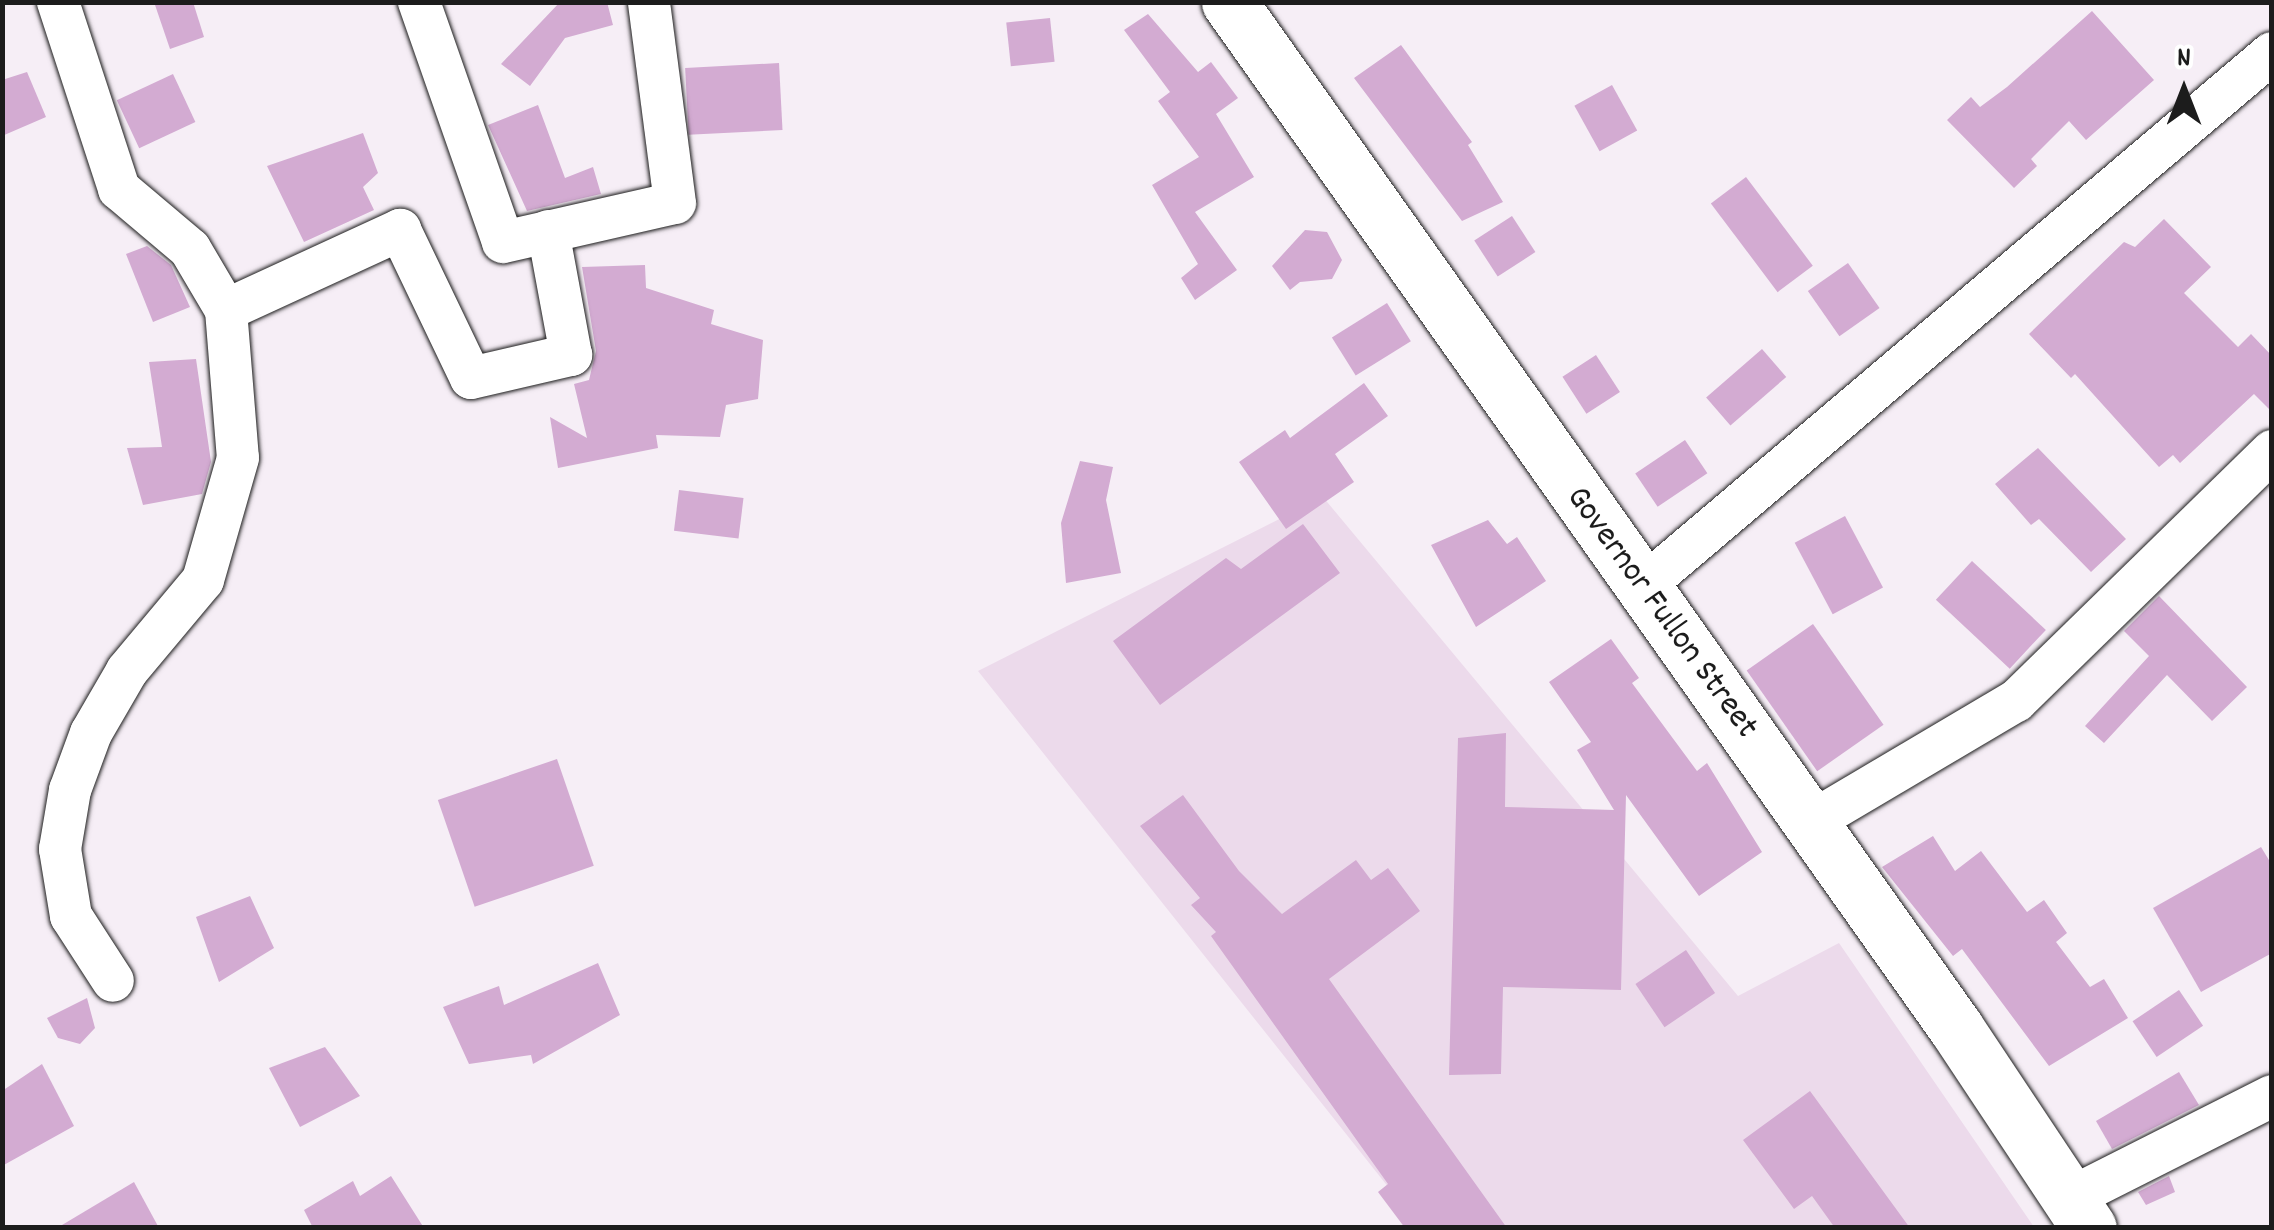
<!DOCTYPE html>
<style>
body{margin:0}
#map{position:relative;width:2274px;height:1230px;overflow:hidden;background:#f6eef6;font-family:Dekko,sans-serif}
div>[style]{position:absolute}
.built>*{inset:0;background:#ecdaeb}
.building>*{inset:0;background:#d3abd2;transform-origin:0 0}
.roads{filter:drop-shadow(0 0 2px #1c1c1c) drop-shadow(0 0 2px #1c1c1c)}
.minor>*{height:42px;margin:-21px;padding:0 21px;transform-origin:21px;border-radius:21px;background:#fff}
.major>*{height:55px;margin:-27.5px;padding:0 27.5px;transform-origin:27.5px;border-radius:27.5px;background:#fff}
span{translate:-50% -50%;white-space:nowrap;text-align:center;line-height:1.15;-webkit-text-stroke:10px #fff;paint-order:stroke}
.street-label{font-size:35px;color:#1c1c1c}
.frame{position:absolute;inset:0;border:5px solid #1c1c1c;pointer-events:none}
.north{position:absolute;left:2134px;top:40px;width:100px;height:100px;-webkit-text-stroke:8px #fff;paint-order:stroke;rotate:0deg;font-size:28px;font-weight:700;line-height:40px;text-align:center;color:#1c1c1c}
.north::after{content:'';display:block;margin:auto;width:35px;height:45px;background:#1c1c1c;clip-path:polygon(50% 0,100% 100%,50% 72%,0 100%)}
</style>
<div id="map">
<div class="built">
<div style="clip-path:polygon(1323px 497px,1738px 996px,1839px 943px,2034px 1227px,1420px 1227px,978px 671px)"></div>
</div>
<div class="building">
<div style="clip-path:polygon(154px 2px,193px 2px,204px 37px,170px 49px)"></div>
<div style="clip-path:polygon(560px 2px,607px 2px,613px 25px,565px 38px,530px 86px,501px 64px)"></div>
<div style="clip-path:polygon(2092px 11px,2154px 80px,2086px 140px,2069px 121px,2031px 159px,2037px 166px,2014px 188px,1947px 120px,1971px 97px,1980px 107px,2007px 87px)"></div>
<div style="clip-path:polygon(1148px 14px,1198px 72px,1211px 62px,1238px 98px,1216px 114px,1254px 177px,1195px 212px,1237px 270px,1195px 300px,1181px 278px,1198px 264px,1152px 185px,1199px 157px,1158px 101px,1170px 92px,1124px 30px)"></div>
<div style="left:1050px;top:18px;width:44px;height:44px;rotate:84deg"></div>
<div style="clip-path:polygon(1401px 45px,1472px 142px,1468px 145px,1503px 202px,1462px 221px,1354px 78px)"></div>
<div style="left:779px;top:63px;width:67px;height:94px;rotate:87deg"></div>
<div style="clip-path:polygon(27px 72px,46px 117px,2px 136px,2px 80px)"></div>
<div style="left:173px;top:74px;width:53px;height:62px;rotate:65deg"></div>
<div style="left:1612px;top:85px;width:52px;height:43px;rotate:61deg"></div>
<div style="clip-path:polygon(538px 105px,565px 178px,593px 167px,601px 194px,527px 211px,488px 125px)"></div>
<div style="clip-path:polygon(363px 133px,378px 173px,363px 187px,374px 210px,304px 242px,267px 166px)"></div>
<div style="left:1746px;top:177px;width:111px;height:44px;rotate:53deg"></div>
<div style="left:1512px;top:216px;width:43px;height:45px;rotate:57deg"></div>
<div style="clip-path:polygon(2164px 219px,2211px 267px,2184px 293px,2238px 347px,2251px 334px,2272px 356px,2272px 412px,2254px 394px,2180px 463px,2173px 455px,2159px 467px,2075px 374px,2071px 378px,2029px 334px,2124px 242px,2135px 247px)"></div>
<div style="clip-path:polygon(1305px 230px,1327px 232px,1342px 260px,1332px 279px,1300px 282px,1290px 290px,1272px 266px)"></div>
<div style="clip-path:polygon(147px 246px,171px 265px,190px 307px,153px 322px,126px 254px)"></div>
<div style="left:1848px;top:263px;width:55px;height:49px;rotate:55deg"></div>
<div style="clip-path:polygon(645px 265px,646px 288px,714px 310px,711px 324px,763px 340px,758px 399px,726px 405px,720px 437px,656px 435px,658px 448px,558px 468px,550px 417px,587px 438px,574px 384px,589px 380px,596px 351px,582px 267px)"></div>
<div style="left:1387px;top:303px;width:45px;height:65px;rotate:58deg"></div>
<div style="left:1762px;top:349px;width:37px;height:74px;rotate:49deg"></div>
<div style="left:1596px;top:355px;width:44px;height:40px;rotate:57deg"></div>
<div style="clip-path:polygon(196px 359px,211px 462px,202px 494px,143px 505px,127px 448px,162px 447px,149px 362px)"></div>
<div style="clip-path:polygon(1364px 383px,1388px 416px,1335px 454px,1354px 482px,1286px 529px,1239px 462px,1285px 430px,1290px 438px)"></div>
<div style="left:1685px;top:440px;width:40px;height:60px;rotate:56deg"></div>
<div style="clip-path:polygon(2038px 448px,2126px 539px,2091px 572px,2039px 519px,2031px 525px,1995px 484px)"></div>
<div style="clip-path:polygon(1080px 461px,1113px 467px,1106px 500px,1121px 573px,1066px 583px,1061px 523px)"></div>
<div style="left:679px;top:490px;width:65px;height:41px;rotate:7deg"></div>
<div style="left:1845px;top:516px;width:81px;height:57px;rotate:62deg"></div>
<div style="clip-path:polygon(1488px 520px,1507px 544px,1517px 537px,1546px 581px,1476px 627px,1431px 545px)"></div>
<div style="clip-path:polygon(1303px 524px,1340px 573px,1160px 705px,1113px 641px,1226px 558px,1241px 569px)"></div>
<div style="left:1972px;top:561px;width:101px;height:53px;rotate:43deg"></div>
<div style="clip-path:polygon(2159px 596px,2247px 687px,2212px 721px,2167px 675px,2104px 743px,2085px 726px,2149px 656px,2124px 631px)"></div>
<div style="left:1813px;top:624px;width:123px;height:81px;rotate:55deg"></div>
<div style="clip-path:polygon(1611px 639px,1639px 678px,1632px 683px,1697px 771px,1707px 763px,1762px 852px,1699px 896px,1626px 795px,1621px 990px,1503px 987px,1501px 1074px,1449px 1075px,1458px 738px,1506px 733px,1505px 807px,1614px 810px,1577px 750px,1591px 742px,1549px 682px)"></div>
<div style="left:557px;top:759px;width:113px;height:126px;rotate:71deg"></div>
<div style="clip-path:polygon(1183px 795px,1239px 871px,1282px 914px,1356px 860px,1371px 880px,1388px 868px,1420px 911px,1329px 979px,1507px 1228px,1405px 1228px,1378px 1192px,1388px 1184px,1211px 936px,1216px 932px,1191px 905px,1200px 898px,1140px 826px)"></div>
<div style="clip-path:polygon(1933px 836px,1955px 871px,1981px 851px,2027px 912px,2044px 900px,2067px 933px,2056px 942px,2090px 987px,2104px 979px,2128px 1018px,2049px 1066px,1962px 949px,1953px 956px,1882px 867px)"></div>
<div style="clip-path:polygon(2261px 847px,2272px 865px,2272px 953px,2201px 992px,2153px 908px)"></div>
<div style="clip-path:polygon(250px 896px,274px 948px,219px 982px,196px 917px)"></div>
<div style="left:1686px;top:950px;width:52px;height:61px;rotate:56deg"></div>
<div style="clip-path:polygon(598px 963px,620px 1015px,533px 1064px,531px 1055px,469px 1064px,443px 1007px,499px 986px,504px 1005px)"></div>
<div style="left:2179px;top:990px;width:43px;height:56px;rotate:56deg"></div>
<div style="clip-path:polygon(87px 998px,95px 1028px,80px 1044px,58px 1038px,47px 1018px)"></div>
<div style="clip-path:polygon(325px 1047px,360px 1096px,300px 1127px,269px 1068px)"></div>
<div style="clip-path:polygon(42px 1064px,74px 1126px,2px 1166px,2px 1091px)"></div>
<div style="clip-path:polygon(2179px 1072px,2199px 1105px,2112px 1149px,2096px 1121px)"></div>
<div style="clip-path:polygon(1810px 1091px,1910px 1228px,1835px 1228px,1812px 1196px,1794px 1209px,1743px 1140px)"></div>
<div style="clip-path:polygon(391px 1176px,424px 1228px,313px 1228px,304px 1210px,353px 1181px,360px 1196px)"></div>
<div style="clip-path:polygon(2169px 1176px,2175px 1192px,2146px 1205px,2138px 1192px)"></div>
<div style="clip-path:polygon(134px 1182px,159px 1228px,57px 1228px)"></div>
</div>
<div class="roads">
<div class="minor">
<div style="left:58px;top:2px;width:197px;rotate:71.9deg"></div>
<div style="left:119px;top:189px;width:93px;rotate:40.2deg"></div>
<div style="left:190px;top:249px;width:71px;rotate:59.5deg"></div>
<div style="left:226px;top:310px;width:148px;rotate:85.4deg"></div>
<div style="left:238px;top:458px;width:127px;rotate:106deg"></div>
<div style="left:203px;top:580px;width:119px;rotate:129.9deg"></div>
<div style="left:127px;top:671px;width:72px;rotate:120.1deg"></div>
<div style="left:91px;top:733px;width:61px;rotate:110.2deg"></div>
<div style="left:70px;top:790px;width:60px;rotate:99.6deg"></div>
<div style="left:60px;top:849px;width:68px;rotate:80.7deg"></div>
<div style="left:71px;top:916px;width:77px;rotate:57.1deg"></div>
<div style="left:419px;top:2px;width:254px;rotate:70.7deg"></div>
<div style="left:503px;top:242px;width:176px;rotate:-12.8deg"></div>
<div style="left:675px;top:203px;width:203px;rotate:-97.4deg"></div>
<div style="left:226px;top:310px;width:192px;rotate:-24.7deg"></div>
<div style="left:400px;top:230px;width:164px;rotate:64.4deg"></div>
<div style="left:471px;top:378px;width:103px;rotate:-13deg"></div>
<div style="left:571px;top:355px;width:126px;rotate:-100.5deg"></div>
<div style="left:1641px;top:588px;width:827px;rotate:-40.29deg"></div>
<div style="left:1811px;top:822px;width:238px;rotate:-30.6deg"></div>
<div style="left:2016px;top:701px;width:358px;rotate:-44.3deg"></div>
<div style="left:2070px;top:1198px;width:226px;rotate:-26.8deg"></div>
</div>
<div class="major">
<div style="left:1229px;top:2px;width:1257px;rotate:54.68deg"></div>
<div style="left:1956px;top:1028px;width:240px;rotate:56.4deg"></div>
</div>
</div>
<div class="street-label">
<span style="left:1661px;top:613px;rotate:54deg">Governor Fullon Street</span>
</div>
<div class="frame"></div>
<div class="north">N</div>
</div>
